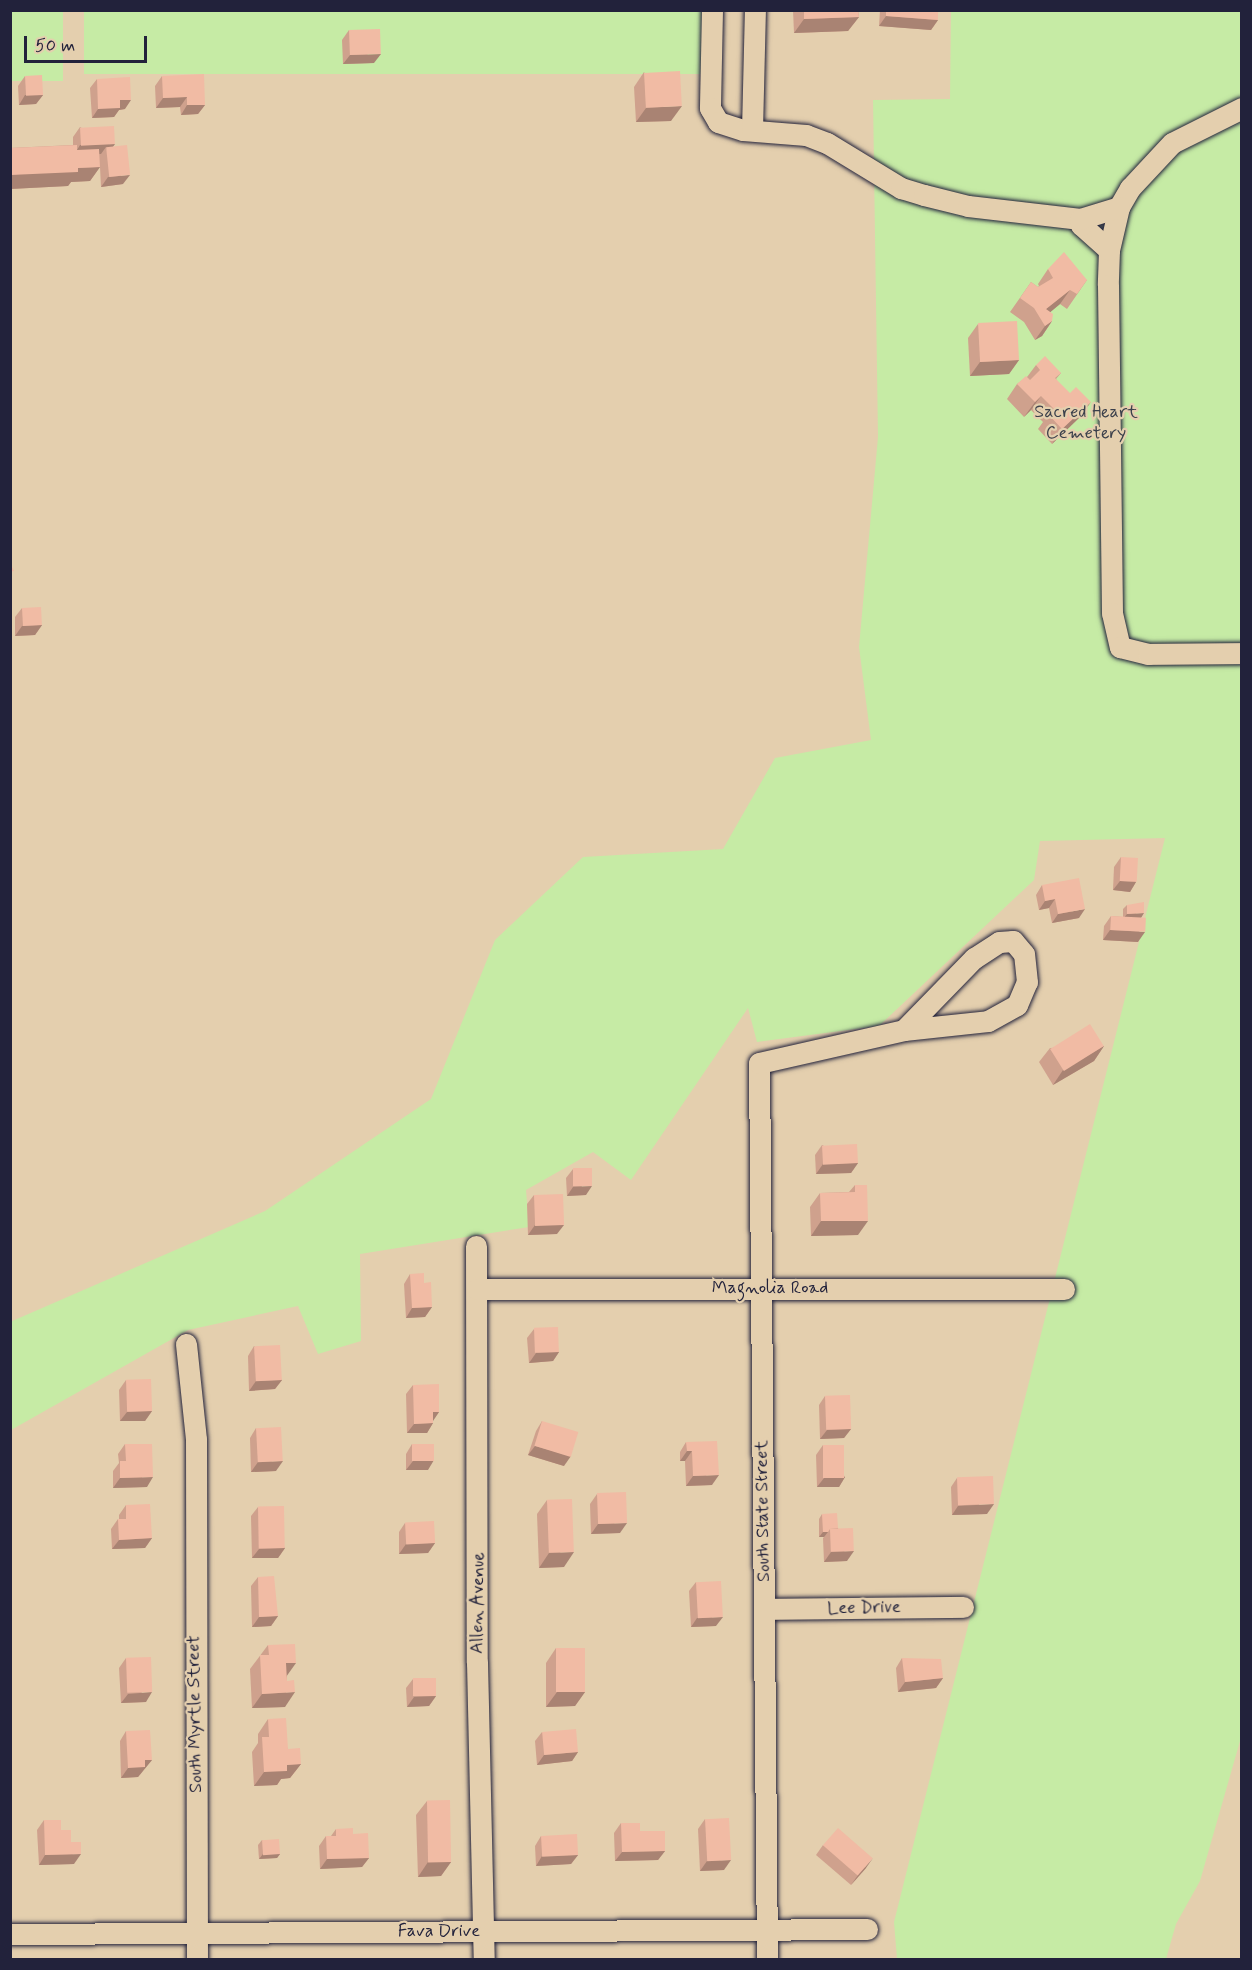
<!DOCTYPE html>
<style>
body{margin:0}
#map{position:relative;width:1252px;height:1970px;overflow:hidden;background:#e4cfae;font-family:Mynerve,sans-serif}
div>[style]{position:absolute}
.green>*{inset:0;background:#c6eba5;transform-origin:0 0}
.roads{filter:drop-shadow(0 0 2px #22223b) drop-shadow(0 0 2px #22223b)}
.minor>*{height:21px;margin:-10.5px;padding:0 10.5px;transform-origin:10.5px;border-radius:10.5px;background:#e4cfae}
.wall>*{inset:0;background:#cfa18d}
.shaded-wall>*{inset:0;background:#a98373}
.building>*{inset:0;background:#f1bba4;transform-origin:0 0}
span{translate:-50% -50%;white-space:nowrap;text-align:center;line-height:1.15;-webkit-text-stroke:4.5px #e4cfae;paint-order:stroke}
.park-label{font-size:18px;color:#3b404b}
.street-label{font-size:18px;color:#22223b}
.frame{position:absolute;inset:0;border:12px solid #22223b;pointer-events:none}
.scale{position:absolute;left:24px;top:36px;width:123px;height:27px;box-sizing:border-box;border:3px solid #22223b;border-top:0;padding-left:8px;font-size:18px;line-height:21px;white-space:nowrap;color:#22223b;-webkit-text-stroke:4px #e4cfae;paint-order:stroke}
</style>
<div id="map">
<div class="green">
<div style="left:10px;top:11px;width:53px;height:70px"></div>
<div style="left:84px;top:11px;width:618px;height:63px"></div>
<div style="clip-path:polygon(951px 11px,1241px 11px,1242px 1734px,1200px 1881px,1176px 1924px,1166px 1959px,897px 1959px,894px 1922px,1165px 838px,1040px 841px,1034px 880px,879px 1026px,757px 1042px,748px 1008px,631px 1180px,593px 1152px,526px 1190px,529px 1227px,360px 1254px,361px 1341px,318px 1354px,298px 1306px,188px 1330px,11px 1430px,10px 1322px,265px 1211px,431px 1099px,495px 940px,583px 857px,723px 849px,775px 758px,871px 740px,859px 647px,878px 437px,873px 100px,950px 99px)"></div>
</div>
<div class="roads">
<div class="minor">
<div style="left:712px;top:10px;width:98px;rotate:91.2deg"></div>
<div style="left:710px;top:108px;width:16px;rotate:60deg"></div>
<div style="left:718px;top:122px;width:26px;rotate:18deg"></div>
<div style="left:743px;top:130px;width:63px;rotate:4.5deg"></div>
<div style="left:806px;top:135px;width:22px;rotate:21deg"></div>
<div style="left:827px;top:143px;width:87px;rotate:31.3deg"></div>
<div style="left:901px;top:188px;width:24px;rotate:17deg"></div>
<div style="left:924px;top:195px;width:45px;rotate:14deg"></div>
<div style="left:968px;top:206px;width:113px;rotate:6.6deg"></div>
<div style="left:1242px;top:108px;width:78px;rotate:153.4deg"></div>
<div style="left:1172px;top:143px;width:62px;rotate:133deg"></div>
<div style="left:1130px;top:188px;width:22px;rotate:120deg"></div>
<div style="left:1119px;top:207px;width:44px;rotate:103.1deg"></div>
<div style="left:1109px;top:250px;width:35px;rotate:92deg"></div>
<div style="left:1108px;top:285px;width:328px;rotate:89.3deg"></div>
<div style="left:1112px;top:613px;width:35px;rotate:77deg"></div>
<div style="left:1120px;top:647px;width:29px;rotate:14deg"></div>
<div style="left:1148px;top:654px;width:94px;rotate:-0.6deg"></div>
<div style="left:752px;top:130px;width:120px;rotate:-88.6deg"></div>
<div style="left:1109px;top:250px;width:38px;rotate:-138deg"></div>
<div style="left:1081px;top:225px;width:6px;rotate:-99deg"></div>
<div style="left:1080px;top:219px;width:41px;rotate:-17.1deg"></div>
<div style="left:476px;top:1246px;width:416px;rotate:89.9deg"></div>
<div style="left:477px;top:1662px;width:298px;rotate:88.7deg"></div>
<div style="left:477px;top:1289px;width:587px"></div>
<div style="left:186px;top:1344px;width:96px;rotate:84deg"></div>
<div style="left:196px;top:1439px;width:521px;rotate:89.89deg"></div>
<div style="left:764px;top:1609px;width:199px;rotate:-0.6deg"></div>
<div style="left:10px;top:1934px;width:857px;rotate:-0.33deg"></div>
<div style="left:767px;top:1960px;width:897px;rotate:-90.51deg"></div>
<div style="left:759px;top:1063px;width:149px;rotate:-12.8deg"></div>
<div style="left:904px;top:1030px;width:84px;rotate:-6.1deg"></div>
<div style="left:988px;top:1021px;width:33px;rotate:-29deg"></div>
<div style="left:1017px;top:1005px;width:25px;rotate:-67deg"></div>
<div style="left:1027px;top:982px;width:28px;rotate:-96deg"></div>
<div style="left:1024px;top:954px;width:17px;rotate:-130deg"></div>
<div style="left:1013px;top:941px;width:14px;rotate:176deg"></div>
<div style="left:999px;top:942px;width:30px;rotate:147deg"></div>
<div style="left:974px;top:958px;width:100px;rotate:134.2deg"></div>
</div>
</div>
<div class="wall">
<div style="clip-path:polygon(793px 10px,858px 10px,859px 17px,848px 31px,794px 33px)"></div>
<div style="clip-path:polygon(880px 10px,938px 10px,938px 20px,931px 30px,879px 26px)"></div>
<div style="clip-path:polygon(349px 30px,374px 63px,343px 64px,342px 40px)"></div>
<div style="clip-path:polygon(644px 72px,671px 121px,636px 122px,634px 87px)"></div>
<div style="clip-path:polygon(25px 76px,43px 95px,36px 104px,19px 105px,18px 86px)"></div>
<div style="clip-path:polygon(162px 76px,205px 105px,198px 114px,181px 115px,180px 107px,156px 108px,155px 86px)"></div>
<div style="clip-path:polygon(97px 79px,125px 109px,119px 110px,114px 117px,92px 118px,90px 88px)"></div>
<div style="clip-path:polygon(80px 127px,113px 147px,123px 184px,101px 187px,100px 167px,90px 181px,71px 182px,68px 186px,10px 189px,10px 148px,73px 145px,73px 137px)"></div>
<div style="clip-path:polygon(1048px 269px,1087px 280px,1067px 309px,1060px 304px,1050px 312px,1052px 321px,1042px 336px,1035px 340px,1024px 322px,1010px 312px,1031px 282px,1038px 287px,1039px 286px,1038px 284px)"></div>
<div style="clip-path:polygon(978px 324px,1019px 360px,1009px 374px,970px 376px,968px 338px)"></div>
<div style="clip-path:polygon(1036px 365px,1061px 373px,1056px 379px,1080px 417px,1052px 444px,1038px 429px,1043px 422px,1031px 410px,1024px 417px,1007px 399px,1017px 384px,1027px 377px)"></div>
<div style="clip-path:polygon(22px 608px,42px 625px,35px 635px,15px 636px,15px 617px)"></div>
<div style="clip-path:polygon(1121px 857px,1136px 882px,1130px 892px,1113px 890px,1114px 867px)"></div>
<div style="clip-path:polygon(1042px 885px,1079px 918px,1052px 923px,1049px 908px,1039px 910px,1036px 895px)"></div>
<div style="clip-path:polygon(1127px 905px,1141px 918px,1138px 942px,1103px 940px,1104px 926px,1111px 916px,1123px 917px,1123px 909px)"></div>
<div style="clip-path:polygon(1104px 1046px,1094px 1061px,1053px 1085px,1039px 1062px,1050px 1048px)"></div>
<div style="clip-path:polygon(822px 1145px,858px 1163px,851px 1173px,816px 1174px,815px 1155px)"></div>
<div style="clip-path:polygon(573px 1169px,586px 1195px,567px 1196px,566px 1178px)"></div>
<div style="clip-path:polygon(855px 1185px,858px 1235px,811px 1236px,810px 1207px,820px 1193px,849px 1192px)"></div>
<div style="clip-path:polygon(534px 1195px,557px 1234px,528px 1235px,527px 1204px)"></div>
<div style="clip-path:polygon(410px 1274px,424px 1283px,432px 1307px,425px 1317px,406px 1318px,404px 1284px)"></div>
<div style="clip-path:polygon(534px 1329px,559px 1352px,553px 1361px,529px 1363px,527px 1338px)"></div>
<div style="clip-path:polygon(254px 1346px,282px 1380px,275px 1389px,249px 1391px,248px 1356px)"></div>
<div style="clip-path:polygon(126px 1380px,152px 1411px,145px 1421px,120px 1421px,119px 1390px)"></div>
<div style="clip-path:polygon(413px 1385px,439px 1412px,433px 1420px,433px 1423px,427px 1433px,407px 1433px,406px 1394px)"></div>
<div style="clip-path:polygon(825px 1396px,851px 1429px,844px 1438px,820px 1439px,819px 1405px)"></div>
<div style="clip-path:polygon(542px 1421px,564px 1466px,528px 1455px,536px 1431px)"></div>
<div style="clip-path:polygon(256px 1428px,276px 1471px,251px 1472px,250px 1438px)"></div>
<div style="clip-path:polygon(686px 1442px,712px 1485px,686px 1486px,685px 1461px,680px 1461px,680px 1452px)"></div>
<div style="clip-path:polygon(125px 1444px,147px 1487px,113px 1488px,113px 1471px,119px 1463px,118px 1454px)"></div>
<div style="clip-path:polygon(412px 1444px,428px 1470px,406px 1470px,406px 1454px)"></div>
<div style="clip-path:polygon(823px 1445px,845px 1477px,839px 1487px,817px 1487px,816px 1455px)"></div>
<div style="clip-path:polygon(957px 1478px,987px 1514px,952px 1515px,951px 1487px)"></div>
<div style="clip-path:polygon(597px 1494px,620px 1533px,591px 1534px,590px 1504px)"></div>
<div style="clip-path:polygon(547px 1500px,564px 1567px,539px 1568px,537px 1514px)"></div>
<div style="clip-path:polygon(126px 1505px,152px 1538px,145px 1548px,112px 1549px,111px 1529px,118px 1519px,119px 1519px,119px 1515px)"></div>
<div style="clip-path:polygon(258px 1507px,285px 1548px,278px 1558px,252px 1558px,251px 1516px)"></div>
<div style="clip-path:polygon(822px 1514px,838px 1528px,847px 1561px,824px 1562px,823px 1538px,824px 1537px,819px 1537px,819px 1519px)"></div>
<div style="clip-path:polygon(405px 1523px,435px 1543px,428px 1553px,399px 1554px,399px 1532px)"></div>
<div style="clip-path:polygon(258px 1577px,278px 1616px,271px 1626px,252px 1627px,251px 1586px)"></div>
<div style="clip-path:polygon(696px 1582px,716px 1626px,691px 1627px,689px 1591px)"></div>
<div style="clip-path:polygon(268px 1645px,287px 1676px,285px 1707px,252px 1708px,250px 1669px)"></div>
<div style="clip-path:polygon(556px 1648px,585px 1692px,575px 1706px,546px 1707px,546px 1663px)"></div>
<div style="clip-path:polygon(126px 1658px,146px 1702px,121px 1703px,119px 1668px)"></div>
<div style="clip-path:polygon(902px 1658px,943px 1678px,936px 1688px,898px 1692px,896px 1668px)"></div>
<div style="clip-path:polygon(413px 1679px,436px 1696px,429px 1706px,407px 1707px,406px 1688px)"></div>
<div style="clip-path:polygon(268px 1719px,288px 1749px,301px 1764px,290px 1778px,281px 1779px,277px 1785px,254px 1786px,252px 1752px,258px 1743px,258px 1734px)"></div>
<div style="clip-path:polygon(126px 1731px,152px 1760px,138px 1777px,121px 1778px,120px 1741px)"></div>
<div style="clip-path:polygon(542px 1732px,578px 1752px,572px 1761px,537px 1765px,535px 1741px)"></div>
<div style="clip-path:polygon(427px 1801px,451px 1862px,441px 1876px,418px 1877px,416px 1815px)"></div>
<div style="clip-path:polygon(705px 1819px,724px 1870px,700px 1871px,698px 1829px)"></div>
<div style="clip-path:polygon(44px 1820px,61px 1830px,71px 1842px,74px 1864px,39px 1865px,37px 1830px)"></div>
<div style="clip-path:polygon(621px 1823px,640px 1831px,665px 1851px,658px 1860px,615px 1861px,614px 1833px)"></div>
<div style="clip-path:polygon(336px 1829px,353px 1834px,369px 1858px,362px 1867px,320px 1869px,319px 1846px,326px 1836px,331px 1836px)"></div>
<div style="clip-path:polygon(541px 1836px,578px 1855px,571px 1864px,536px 1866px,535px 1846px)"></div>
<div style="clip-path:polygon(262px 1840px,280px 1854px,277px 1858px,259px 1859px,258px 1845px)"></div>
<div style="clip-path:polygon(823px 1845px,866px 1868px,851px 1885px,816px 1855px)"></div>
</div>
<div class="shaded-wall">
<div style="clip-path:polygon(886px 16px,938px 20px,931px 30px,879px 26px)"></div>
<div style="clip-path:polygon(859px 17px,848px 31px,794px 33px,804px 19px)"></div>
<div style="clip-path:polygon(381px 54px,374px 63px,343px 64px,350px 55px)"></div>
<div style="clip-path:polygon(25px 95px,43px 95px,36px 104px,19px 105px)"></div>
<div style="clip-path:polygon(187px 97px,180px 107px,156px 108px,163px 98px)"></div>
<div style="clip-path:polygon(120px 100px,131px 100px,125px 109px,119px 110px,114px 117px,92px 118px,98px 109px)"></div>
<div style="clip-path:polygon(187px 105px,205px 105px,198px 114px,181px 115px)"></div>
<div style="clip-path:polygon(682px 106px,671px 121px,636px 122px,646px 108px)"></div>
<div style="clip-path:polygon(115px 144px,108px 154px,106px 147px,101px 154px,74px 155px,80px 145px)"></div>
<div style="clip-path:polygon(100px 167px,90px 181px,71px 182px,68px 186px,10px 189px,10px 175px,78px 168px)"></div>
<div style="clip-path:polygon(130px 175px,123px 184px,101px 187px,108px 177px)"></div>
<div style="clip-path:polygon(1070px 290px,1060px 304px,1041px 320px,1046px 309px)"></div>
<div style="clip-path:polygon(1052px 321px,1042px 336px,1035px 340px,1045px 326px)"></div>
<div style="clip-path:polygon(1019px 360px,1009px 374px,970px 376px,980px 362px)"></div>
<div style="clip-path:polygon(1041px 396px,1031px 410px,1024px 417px,1035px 402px)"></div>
<div style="clip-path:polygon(1091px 402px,1080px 417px,1052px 444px,1062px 429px)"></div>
<div style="clip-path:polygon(42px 625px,35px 635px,15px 636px,22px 626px)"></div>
<div style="clip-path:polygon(1120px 881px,1136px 882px,1130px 892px,1113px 890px)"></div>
<div style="clip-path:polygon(1055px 899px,1049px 908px,1039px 910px,1045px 901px)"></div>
<div style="clip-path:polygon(1085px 909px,1079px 918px,1052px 923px,1058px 914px)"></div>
<div style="clip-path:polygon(1144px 913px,1141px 918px,1123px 919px,1127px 914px)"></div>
<div style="clip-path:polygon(1110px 930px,1145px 932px,1138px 942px,1103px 940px)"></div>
<div style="clip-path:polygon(1104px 1046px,1094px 1061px,1053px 1085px,1063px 1070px)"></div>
<div style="clip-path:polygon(858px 1163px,851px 1173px,816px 1174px,823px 1164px)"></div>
<div style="clip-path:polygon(592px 1186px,586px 1195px,567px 1196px,573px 1187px)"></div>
<div style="clip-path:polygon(821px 1221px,868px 1221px,858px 1235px,811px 1236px)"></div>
<div style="clip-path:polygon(535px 1225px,564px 1225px,557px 1234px,528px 1235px)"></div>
<div style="clip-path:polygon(432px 1307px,425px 1317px,406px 1318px,412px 1308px)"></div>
<div style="clip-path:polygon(559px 1352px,553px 1361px,529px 1363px,536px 1353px)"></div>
<div style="clip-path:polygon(282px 1380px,275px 1389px,249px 1391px,256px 1381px)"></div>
<div style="clip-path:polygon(152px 1411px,145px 1421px,120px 1421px,127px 1412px)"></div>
<div style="clip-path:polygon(433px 1412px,439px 1412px,433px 1421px)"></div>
<div style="clip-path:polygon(433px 1423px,427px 1433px,407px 1433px,414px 1424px)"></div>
<div style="clip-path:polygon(851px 1429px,844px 1438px,820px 1439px,827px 1430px)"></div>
<div style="clip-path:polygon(535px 1446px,571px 1456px,564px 1466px,528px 1455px)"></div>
<div style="clip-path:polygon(687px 1451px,692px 1451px,685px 1461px,680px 1461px)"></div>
<div style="clip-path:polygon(434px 1460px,428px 1470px,406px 1470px,413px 1461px)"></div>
<div style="clip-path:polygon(283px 1461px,276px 1471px,251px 1472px,258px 1462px)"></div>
<div style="clip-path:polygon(719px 1475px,712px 1485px,686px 1486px,693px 1476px)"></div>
<div style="clip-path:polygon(153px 1477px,147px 1487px,113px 1488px,120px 1478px)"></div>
<div style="clip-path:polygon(845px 1477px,839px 1487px,817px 1487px,824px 1478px)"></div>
<div style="clip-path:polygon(994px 1504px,987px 1514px,952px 1515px,958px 1506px)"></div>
<div style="clip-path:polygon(627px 1523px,620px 1533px,591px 1534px,598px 1524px)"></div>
<div style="clip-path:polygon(823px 1532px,828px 1532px,824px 1537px,819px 1537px)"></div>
<div style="clip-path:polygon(152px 1538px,145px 1548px,112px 1549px,119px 1540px)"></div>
<div style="clip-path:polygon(435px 1543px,428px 1553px,399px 1554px,406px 1544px)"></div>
<div style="clip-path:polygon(285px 1548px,278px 1558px,252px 1558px,259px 1549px)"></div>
<div style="clip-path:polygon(854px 1551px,847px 1561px,824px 1562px,831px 1552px)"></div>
<div style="clip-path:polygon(574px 1552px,564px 1567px,539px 1568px,549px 1553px)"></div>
<div style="clip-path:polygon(278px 1616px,271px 1626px,252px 1627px,259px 1617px)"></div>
<div style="clip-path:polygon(723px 1617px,716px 1626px,691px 1627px,697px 1618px)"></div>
<div style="clip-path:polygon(286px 1663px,296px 1663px,286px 1677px)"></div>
<div style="clip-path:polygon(943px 1678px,936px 1688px,898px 1692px,905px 1682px)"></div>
<div style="clip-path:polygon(152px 1692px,146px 1702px,121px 1703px,128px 1694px)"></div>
<div style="clip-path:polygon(295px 1692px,285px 1707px,252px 1708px,262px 1694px)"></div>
<div style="clip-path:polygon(557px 1692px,585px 1692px,575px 1706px,546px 1707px)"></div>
<div style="clip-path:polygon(436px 1696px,429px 1706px,407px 1707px,414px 1697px)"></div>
<div style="clip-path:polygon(578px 1752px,572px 1761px,537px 1765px,544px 1755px)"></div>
<div style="clip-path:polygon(145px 1760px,152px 1760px,138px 1777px,121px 1778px,128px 1768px)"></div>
<div style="clip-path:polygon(301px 1764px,290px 1778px,281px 1779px,277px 1785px,254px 1786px,264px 1772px,287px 1765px)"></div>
<div style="clip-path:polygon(665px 1851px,658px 1860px,615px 1861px,622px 1852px)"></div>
<div style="clip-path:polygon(81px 1854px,74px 1864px,39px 1865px,45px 1855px)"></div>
<div style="clip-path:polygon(263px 1854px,280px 1854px,277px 1858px,259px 1859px)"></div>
<div style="clip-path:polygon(578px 1855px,571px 1864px,536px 1866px,542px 1856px)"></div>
<div style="clip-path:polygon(369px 1858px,362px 1867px,320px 1869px,327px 1859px)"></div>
<div style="clip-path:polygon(873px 1858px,866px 1868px,851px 1885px,858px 1875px)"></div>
<div style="clip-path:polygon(731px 1860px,724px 1870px,700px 1871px,707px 1861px)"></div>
<div style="clip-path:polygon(428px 1862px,451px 1862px,441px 1876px,418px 1877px)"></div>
</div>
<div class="building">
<div style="clip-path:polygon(804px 10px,858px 10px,859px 17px,804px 19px)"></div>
<div style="clip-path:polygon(886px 10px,938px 10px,938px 20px,886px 16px)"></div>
<div style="left:380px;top:29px;width:25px;height:31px;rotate:88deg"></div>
<div style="left:680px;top:71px;width:35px;height:36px;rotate:87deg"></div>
<div style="clip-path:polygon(204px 74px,205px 105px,187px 105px,187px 97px,163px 98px,162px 76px)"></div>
<div style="left:42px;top:75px;width:20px;height:17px;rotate:87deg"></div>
<div style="clip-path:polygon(130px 77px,131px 100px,120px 100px,120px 108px,98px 109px,97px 79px)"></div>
<div style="left:114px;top:126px;width:18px;height:34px;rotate:87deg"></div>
<div style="clip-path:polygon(77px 145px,77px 150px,99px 149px,100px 167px,78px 168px,78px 172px,10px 175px,10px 148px)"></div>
<div style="left:127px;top:145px;width:30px;height:21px;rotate:84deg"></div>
<div style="clip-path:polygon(1064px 252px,1087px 280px,1077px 294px,1070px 290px,1046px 309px,1053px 314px,1052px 321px,1045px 326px,1034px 308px,1020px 298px,1031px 282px,1038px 287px,1053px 278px,1048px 269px)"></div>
<div style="left:1017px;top:321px;width:39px;height:39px;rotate:87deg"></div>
<div style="clip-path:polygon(1045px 356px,1061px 373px,1055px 378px,1070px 393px,1076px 387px,1091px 402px,1062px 429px,1048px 414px,1054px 409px,1041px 396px,1035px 402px,1017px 384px,1026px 376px,1030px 380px,1040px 370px,1036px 365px)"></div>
<div style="clip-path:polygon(10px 563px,14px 571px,10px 572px)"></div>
<div style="left:41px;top:607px;width:18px;height:19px;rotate:87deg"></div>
<div style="left:1121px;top:857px;width:17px;height:24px;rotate:3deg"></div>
<div style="clip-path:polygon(1079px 878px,1085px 909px,1058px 914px,1055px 899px,1045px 901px,1042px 885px)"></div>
<div style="clip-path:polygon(1144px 902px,1144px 913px,1127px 914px,1127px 905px)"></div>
<div style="left:1111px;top:916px;width:35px;height:14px;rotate:3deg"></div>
<div style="left:1090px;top:1024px;width:26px;height:47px;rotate:58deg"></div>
<div style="left:857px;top:1144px;width:19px;height:35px;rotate:87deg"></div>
<div style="left:592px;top:1168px;width:18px;height:19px;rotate:90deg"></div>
<div style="clip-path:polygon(855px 1185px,867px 1185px,868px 1221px,821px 1221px,820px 1193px,855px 1192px)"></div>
<div style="left:563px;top:1194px;width:31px;height:29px;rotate:88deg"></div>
<div style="clip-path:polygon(424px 1273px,424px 1283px,431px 1282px,432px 1307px,412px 1308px,410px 1274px)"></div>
<div style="left:558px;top:1327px;width:25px;height:24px;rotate:88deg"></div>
<div style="left:280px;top:1345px;width:35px;height:26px;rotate:87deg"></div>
<div style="left:151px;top:1379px;width:32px;height:25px;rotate:88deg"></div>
<div style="clip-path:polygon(439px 1384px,439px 1412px,433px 1412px,433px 1423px,414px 1424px,413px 1385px)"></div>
<div style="left:850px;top:1395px;width:34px;height:25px;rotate:88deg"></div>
<div style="left:542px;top:1421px;width:38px;height:26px;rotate:17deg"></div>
<div style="left:281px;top:1427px;width:34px;height:25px;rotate:87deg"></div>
<div style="clip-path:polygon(717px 1441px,719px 1475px,693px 1476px,692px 1451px,687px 1451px,686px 1442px)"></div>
<div style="clip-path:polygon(125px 1444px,152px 1444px,153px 1477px,120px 1478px,120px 1461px,126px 1461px)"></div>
<div style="left:412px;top:1444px;width:22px;height:17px"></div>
<div style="left:823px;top:1445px;width:21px;height:33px"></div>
<div style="left:993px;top:1476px;width:28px;height:36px;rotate:88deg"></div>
<div style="left:626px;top:1492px;width:31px;height:29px;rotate:88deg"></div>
<div style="left:572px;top:1499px;width:53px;height:25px;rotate:88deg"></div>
<div style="clip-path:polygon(150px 1504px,152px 1538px,119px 1540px,118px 1519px,126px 1519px,126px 1505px)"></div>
<div style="left:284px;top:1506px;width:42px;height:26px;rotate:89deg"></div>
<div style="clip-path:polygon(837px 1513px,838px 1528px,830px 1529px,828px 1532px,823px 1532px,822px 1514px)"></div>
<div style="left:434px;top:1521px;width:22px;height:29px;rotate:87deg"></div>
<div style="left:853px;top:1528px;width:23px;height:23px;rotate:88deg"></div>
<div style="clip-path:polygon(274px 1576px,278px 1616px,259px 1617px,258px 1577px)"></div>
<div style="left:721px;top:1581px;width:36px;height:25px;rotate:87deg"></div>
<div style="clip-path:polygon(295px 1644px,296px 1663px,286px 1663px,287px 1681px,294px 1680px,295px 1692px,262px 1694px,260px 1655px,269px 1655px,268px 1645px)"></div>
<div style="left:556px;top:1648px;width:29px;height:44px"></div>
<div style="left:151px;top:1657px;width:35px;height:25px;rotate:88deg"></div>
<div style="clip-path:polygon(902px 1658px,941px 1659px,943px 1678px,905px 1682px)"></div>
<div style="left:436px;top:1678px;width:18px;height:23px;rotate:90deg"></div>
<div style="clip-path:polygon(286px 1718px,288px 1749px,300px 1748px,301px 1764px,287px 1765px,287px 1771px,264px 1772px,262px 1737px,269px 1737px,268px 1719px)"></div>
<div style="left:576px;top:1729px;width:23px;height:34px;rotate:85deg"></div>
<div style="clip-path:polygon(150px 1730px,152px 1760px,145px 1760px,145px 1767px,128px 1768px,126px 1731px)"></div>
<div style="left:450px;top:1800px;width:62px;height:23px;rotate:89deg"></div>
<div style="left:729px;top:1818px;width:42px;height:24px;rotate:87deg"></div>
<div style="clip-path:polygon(44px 1820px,61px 1820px,61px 1830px,71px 1830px,71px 1842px,81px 1842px,81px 1854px,45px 1855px)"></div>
<div style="clip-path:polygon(621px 1823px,640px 1823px,640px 1831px,665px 1831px,665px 1851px,622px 1852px)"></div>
<div style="clip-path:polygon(353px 1828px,353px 1834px,368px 1833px,369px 1858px,327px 1859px,326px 1836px,336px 1836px,336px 1829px)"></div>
<div style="left:838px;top:1828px;width:46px;height:23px;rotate:41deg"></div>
<div style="left:577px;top:1834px;width:21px;height:36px;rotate:87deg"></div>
<div style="left:279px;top:1839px;width:15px;height:17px;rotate:86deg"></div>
</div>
<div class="park-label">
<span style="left:1086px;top:423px">Sacred Heart<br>Cemetery</span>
</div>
<div class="street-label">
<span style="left:770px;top:1288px">Magnolia Road</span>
<span style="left:763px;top:1511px;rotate:-91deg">South State Street</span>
<span style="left:478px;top:1603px;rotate:-89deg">Allen Avenue</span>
<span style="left:864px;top:1608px;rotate:-1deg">Lee Drive</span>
<span style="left:195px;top:1714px;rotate:-91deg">South Myrtle Street</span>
<span style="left:439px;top:1931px">Fava Drive</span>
</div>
<div class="frame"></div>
<div class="scale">50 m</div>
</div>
